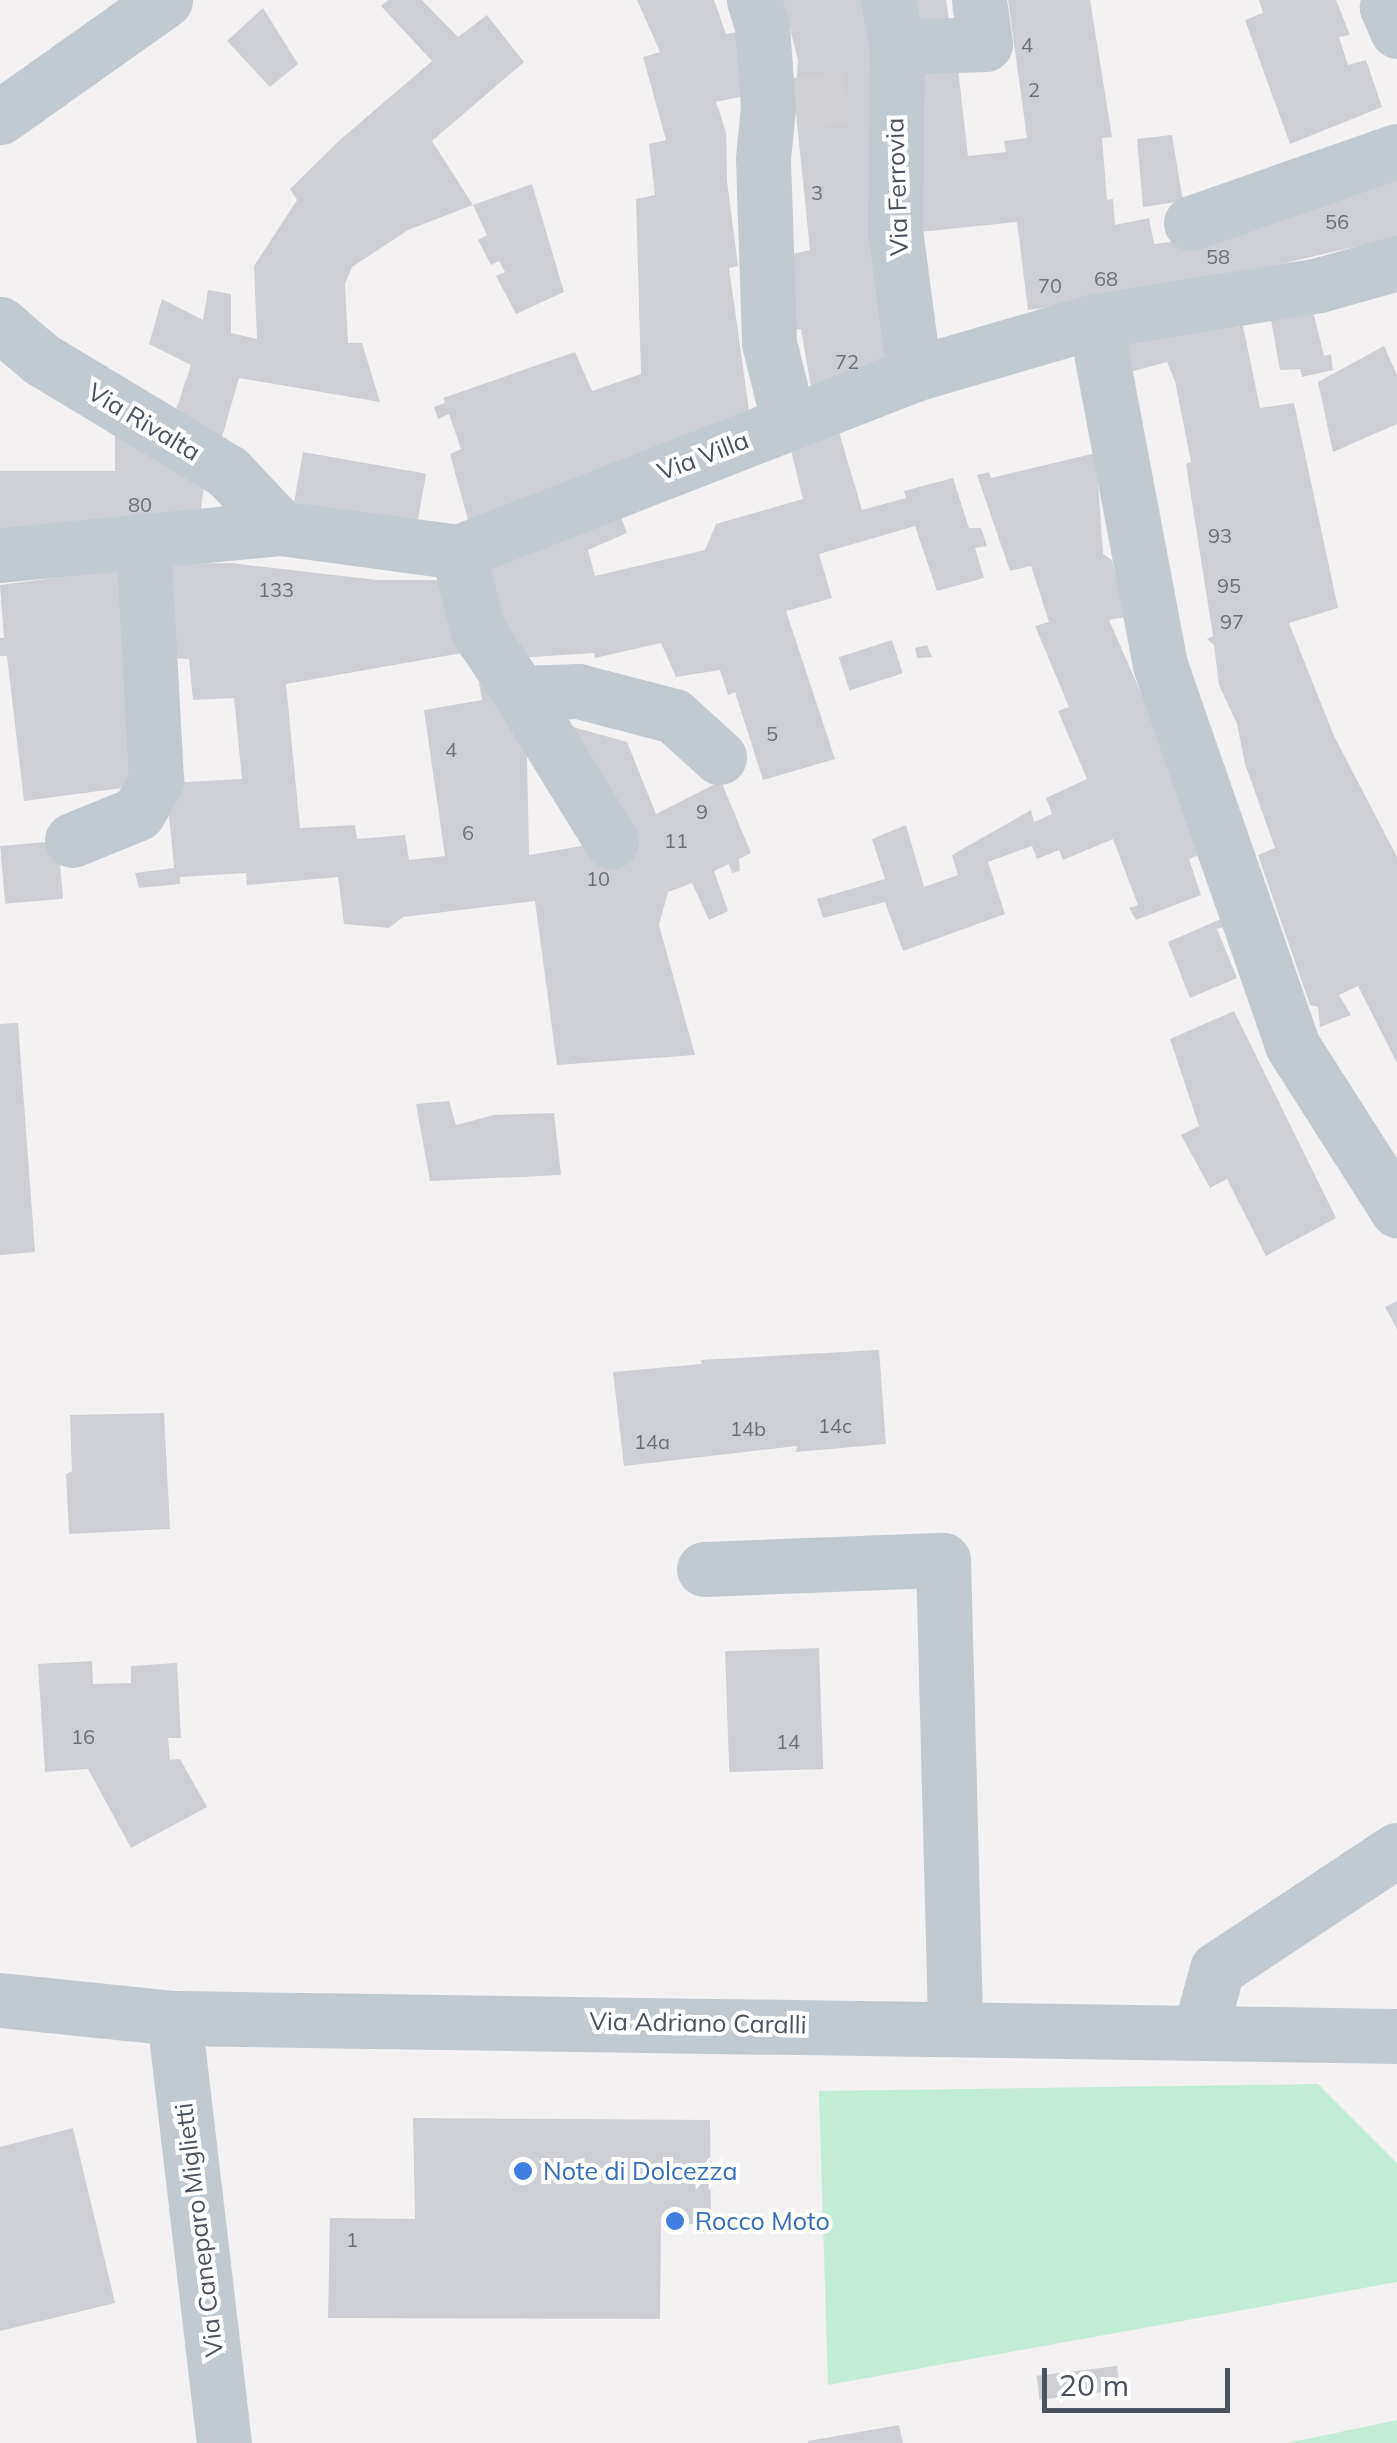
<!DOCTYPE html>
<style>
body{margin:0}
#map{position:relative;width:1397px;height:2443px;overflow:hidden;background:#f3f1f1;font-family:Mulish,sans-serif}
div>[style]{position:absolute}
.green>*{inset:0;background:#c3ecd6}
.building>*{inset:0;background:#cecfd5;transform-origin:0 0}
.pedestrian-tunnel>*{height:52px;margin-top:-26px;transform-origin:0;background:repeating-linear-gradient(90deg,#d1d1d3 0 52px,transparent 0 78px)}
.minor>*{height:55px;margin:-27.5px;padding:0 27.5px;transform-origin:27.5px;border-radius:27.5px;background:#c2cad1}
.tertiary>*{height:55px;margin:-27.5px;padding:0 27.5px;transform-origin:27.5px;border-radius:27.5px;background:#c2cad1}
.dots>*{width:28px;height:28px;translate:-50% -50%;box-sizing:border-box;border:5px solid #fff;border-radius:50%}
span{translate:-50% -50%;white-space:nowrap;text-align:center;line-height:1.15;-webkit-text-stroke:8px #fff;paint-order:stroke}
.number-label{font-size:20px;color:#6b717b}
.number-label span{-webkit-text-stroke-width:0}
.street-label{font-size:25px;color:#4a525d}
.shop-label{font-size:25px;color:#366cbe}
.left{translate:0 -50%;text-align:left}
.scale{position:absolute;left:1042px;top:2368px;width:188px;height:45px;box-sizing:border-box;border:5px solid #4a525d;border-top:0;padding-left:12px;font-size:30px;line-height:35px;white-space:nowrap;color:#4a525d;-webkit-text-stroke:8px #fff;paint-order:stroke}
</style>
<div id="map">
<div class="green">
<div style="clip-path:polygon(1318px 2084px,1397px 2163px,1397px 2282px,828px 2385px,819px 2091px)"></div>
<div style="clip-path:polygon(1397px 2420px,1397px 2443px,1288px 2443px)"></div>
</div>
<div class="building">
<div style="clip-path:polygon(388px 0,422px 0,458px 37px,487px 15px,524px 62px,432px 141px,473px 205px,532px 184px,564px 292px,516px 314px,496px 276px,505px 272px,499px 261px,491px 265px,478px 240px,487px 235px,473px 205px,408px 230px,352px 267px,345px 284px,348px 343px,362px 343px,380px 402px,239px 378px,218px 451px,172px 422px,191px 365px,149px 344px,162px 299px,203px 320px,208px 290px,231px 294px,231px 333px,257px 339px,254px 266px,297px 200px,290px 189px,341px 139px,432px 61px,381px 6px)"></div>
<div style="clip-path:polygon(637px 0,714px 0,726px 34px,738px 32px,754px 94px,716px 102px,726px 132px,727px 181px,738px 266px,729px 268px,750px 417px,469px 524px,450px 454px,461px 449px,449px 414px,438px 419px,434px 407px,445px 403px,443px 398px,575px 352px,592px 391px,641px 374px,636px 199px,655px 195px,649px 144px,666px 140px,643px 57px,660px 52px)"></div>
<div style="clip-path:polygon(783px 0,875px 0,890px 368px,812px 393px,801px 329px,789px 331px,784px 256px,810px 250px,795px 104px,798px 60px)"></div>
<div style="clip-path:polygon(898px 0,946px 0,950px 27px,923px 32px)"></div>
<div style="clip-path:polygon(1008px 0,1090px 0,1112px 137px,1102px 138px,1107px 200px,1113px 199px,1115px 225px,1149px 218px,1154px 244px,1210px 237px,1397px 173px,1397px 237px,1142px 296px,1028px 310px,1017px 222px,909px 233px,920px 73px,958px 69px,968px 156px,1006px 152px,1004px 141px,1027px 138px)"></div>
<div style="clip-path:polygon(1259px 0,1336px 0,1350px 35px,1339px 37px,1348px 65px,1366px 60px,1382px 107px,1290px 144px,1245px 20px,1263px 13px)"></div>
<div style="clip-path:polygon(263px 8px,298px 64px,270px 87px,227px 41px)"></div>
<div style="clip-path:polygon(1172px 135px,1183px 201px,1143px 207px,1137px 139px)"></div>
<div style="clip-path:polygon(1313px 311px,1324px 356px,1331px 354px,1333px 370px,1302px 377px,1300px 369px,1280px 370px,1271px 320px)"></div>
<div style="clip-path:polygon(1243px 326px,1260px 408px,1294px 403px,1338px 608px,1289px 623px,1334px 736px,1397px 857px,1397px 1063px,1358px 986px,1339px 995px,1351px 1015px,1320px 1027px,1318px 1007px,1310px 1005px,1258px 855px,1275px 848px,1245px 764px,1237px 724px,1219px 685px,1214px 645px,1207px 639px,1213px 636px,1186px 464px,1191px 462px,1175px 381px,1167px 362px,1126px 373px,1113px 340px)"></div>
<div style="clip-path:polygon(1384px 346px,1397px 375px,1397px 424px,1333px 452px,1318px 382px)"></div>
<div style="clip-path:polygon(115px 417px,205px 479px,200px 516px,0 529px,0 471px,115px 471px)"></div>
<div style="clip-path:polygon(836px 422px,862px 510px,906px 498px,904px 491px,953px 478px,969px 528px,981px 528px,987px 546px,975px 548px,984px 578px,937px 591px,915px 526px,819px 554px,832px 598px,786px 611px,835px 759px,763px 780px,735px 692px,728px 695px,720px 670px,676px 677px,661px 643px,595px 658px,594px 653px,517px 658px,477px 568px,616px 503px,627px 533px,588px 550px,595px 576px,705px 550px,716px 524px,803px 499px,788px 438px)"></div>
<div style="left:303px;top:452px;width:125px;height:51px;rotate:10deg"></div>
<div style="clip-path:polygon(1096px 453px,1103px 554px,1112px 560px,1126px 617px,1109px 620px,1210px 850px,1189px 859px,1201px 895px,1136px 920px,1129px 908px,1138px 905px,1113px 839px,1063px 860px,1059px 850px,1037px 859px,1032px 846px,988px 862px,1005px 914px,903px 951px,885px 902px,823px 918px,817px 899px,885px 879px,872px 839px,906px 825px,924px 887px,958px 875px,952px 855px,1031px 810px,1034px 822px,1052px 814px,1046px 798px,1087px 779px,1058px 711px,1069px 707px,1035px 626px,1049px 622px,1031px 566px,1010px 571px,977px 475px,989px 472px,991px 478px)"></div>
<div style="clip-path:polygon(231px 563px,377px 580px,448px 580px,462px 653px,286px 684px,300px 828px,355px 825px,357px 839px,405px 835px,409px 860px,445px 856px,424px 710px,482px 700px,479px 683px,489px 674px,527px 757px,529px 855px,611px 841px,555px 722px,627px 742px,656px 814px,721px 781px,751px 853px,739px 859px,740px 871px,732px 873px,729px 864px,714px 871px,728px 911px,709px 920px,692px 883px,668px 892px,659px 925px,695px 1055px,557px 1065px,535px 901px,403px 917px,389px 928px,344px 924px,338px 877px,247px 885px,246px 873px,180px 877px,180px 884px,139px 888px,135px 873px,174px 868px,166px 783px,242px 779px,234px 698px,193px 700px,189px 659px,162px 658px,162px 564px)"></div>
<div style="clip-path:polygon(123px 569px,144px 785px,24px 801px,7px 656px,0 656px,0 638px,4px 638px,0 585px)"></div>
<div style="left:892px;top:640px;width:35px;height:56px;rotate:72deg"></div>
<div style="clip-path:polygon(927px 645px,932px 657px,917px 658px,915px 648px)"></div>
<div style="left:58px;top:841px;width:58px;height:58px;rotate:85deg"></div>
<div style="clip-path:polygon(1221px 919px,1223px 927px,1217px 929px,1237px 978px,1190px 998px,1168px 942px)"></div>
<div style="clip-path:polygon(1234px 1011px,1336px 1218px,1266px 1256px,1227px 1179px,1210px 1188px,1181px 1135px,1199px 1126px,1170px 1039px)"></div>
<div style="clip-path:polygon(18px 1023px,35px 1252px,0 1255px,0 1024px)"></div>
<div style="clip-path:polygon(449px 1101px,456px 1125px,494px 1115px,554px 1113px,561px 1175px,430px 1181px,416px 1104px)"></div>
<div style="clip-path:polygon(1397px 1301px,1397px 1329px,1385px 1307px)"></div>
<div style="clip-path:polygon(879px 1350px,886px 1444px,796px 1452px,797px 1446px,624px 1466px,613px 1372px,702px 1364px,701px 1360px)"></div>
<div style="clip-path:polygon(164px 1413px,170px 1529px,69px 1534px,66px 1474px,72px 1471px,70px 1415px)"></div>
<div style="left:819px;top:1648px;width:121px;height:94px;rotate:88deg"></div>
<div style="clip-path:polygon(92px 1661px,93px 1684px,131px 1683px,131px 1666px,177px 1663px,181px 1738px,168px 1738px,170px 1760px,180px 1759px,207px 1807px,131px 1848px,88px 1769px,45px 1772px,38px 1664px)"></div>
<div style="clip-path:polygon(413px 2118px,710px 2120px,711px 2224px,661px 2224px,660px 2319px,328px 2318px,330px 2218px,415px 2219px)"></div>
<div style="clip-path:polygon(73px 2128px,115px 2303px,0 2331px,0 2147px)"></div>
<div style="left:1117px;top:2366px;width:24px;height:81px;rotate:83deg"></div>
<div style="clip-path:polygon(899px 2425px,903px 2443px,808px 2443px,808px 2441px)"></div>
</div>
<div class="pedestrian-tunnel">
<div style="left:795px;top:104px;width:82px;rotate:-7.7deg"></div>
</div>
<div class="minor">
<div style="left:754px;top:0;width:28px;rotate:73deg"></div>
<div style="left:762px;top:27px;width:80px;rotate:85.7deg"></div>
<div style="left:768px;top:107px;width:52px;rotate:95.5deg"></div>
<div style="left:763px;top:159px;width:184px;rotate:88.1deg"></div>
<div style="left:769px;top:343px;width:82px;rotate:76deg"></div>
<div style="left:888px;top:0;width:48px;rotate:79.2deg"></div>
<div style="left:897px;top:47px;width:183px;rotate:90.6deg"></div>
<div style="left:895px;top:230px;width:145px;rotate:82.5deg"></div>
<div style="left:1395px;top:0;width:11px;rotate:139deg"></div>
<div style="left:1387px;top:7px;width:26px;rotate:67deg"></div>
<div style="left:897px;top:47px;width:88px;rotate:-2deg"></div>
<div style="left:985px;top:44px;width:44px;rotate:-97.8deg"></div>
<div style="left:0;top:117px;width:202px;rotate:-35.3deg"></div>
<div style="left:1191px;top:223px;width:218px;rotate:-19.3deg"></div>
<div style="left:1095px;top:321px;width:350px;rotate:79.3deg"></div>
<div style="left:1160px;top:665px;width:402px;rotate:70.8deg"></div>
<div style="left:1292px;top:1045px;width:196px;rotate:57.5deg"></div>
<div style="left:0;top:324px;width:54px;rotate:40.5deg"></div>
<div style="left:41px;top:359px;width:218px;rotate:31.1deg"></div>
<div style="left:228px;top:472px;width:77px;rotate:46.6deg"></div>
<div style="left:458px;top:552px;width:81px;rotate:75.8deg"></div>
<div style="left:478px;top:631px;width:75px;rotate:55.9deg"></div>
<div style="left:520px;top:693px;width:58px;rotate:-2deg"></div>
<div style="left:578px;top:691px;width:99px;rotate:14.6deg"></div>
<div style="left:674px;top:716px;width:61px;rotate:42.3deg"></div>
<div style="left:0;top:555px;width:282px;rotate:-5.5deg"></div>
<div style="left:281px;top:528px;width:179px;rotate:7.7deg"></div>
<div style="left:458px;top:552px;width:490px;rotate:-21.3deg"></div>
<div style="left:914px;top:374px;width:189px;rotate:-16.3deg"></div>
<div style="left:1095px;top:321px;width:227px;rotate:-9.1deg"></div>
<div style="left:1319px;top:285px;width:81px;rotate:-15.8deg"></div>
<div style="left:520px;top:693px;width:174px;rotate:58.4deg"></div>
<div style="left:72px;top:840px;width:71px;rotate:-22.2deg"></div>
<div style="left:138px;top:813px;width:38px;rotate:-61deg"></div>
<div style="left:156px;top:780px;width:241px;rotate:-93.1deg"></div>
<div style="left:704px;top:1569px;width:239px;rotate:-2.2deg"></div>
<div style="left:943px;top:1560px;width:467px;rotate:88.5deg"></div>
<div style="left:174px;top:2018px;width:428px;rotate:83.3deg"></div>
<div style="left:1200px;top:2031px;width:64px;rotate:-74.7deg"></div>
<div style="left:1217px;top:1969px;width:216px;rotate:-33.5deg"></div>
</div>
<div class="tertiary">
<div style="left:0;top:2000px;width:175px;rotate:5.9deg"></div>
<div style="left:174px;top:2018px;width:1223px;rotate:0.84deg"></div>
</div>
<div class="dots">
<div style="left:523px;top:2171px;background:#3f7fe0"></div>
<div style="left:675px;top:2221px;background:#3f7fe0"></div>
</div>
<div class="number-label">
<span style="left:1027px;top:44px">4</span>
<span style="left:1034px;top:89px">2</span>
<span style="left:817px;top:192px">3</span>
<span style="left:1337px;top:221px">56</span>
<span style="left:1218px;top:256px">58</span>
<span style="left:1106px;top:278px">68</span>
<span style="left:1050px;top:285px">70</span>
<span style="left:847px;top:361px">72</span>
<span style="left:140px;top:504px">80</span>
<span style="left:1220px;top:535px">93</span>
<span style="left:1229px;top:585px">95</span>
<span style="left:276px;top:589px">133</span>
<span style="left:1232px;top:621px">97</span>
<span style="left:772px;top:733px">5</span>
<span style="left:451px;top:749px">4</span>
<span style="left:702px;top:811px">9</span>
<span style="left:468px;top:832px">6</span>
<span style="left:676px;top:840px">11</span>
<span style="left:598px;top:878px">10</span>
<span style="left:835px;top:1425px">14c</span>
<span style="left:748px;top:1428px">14b</span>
<span style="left:652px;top:1441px">14a</span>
<span style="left:83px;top:1736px">16</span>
<span style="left:788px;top:1741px">14</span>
<span style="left:352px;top:2239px">1</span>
</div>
<div class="street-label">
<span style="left:897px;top:187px;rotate:-92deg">Via Ferrovia</span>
<span style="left:144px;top:422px;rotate:31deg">Via Rivalta</span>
<span style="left:703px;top:456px;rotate:-21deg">Via Villa</span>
<span style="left:698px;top:2023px;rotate:1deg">Via Adriano Caralli</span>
<span style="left:199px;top:2230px;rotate:-97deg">Via Caneparo Miglietti</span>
</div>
<div class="shop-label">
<span class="left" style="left:543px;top:2171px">Note di Dolcezza</span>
<span class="left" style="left:695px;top:2221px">Rocco Moto</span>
</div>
<div class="scale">20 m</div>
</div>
